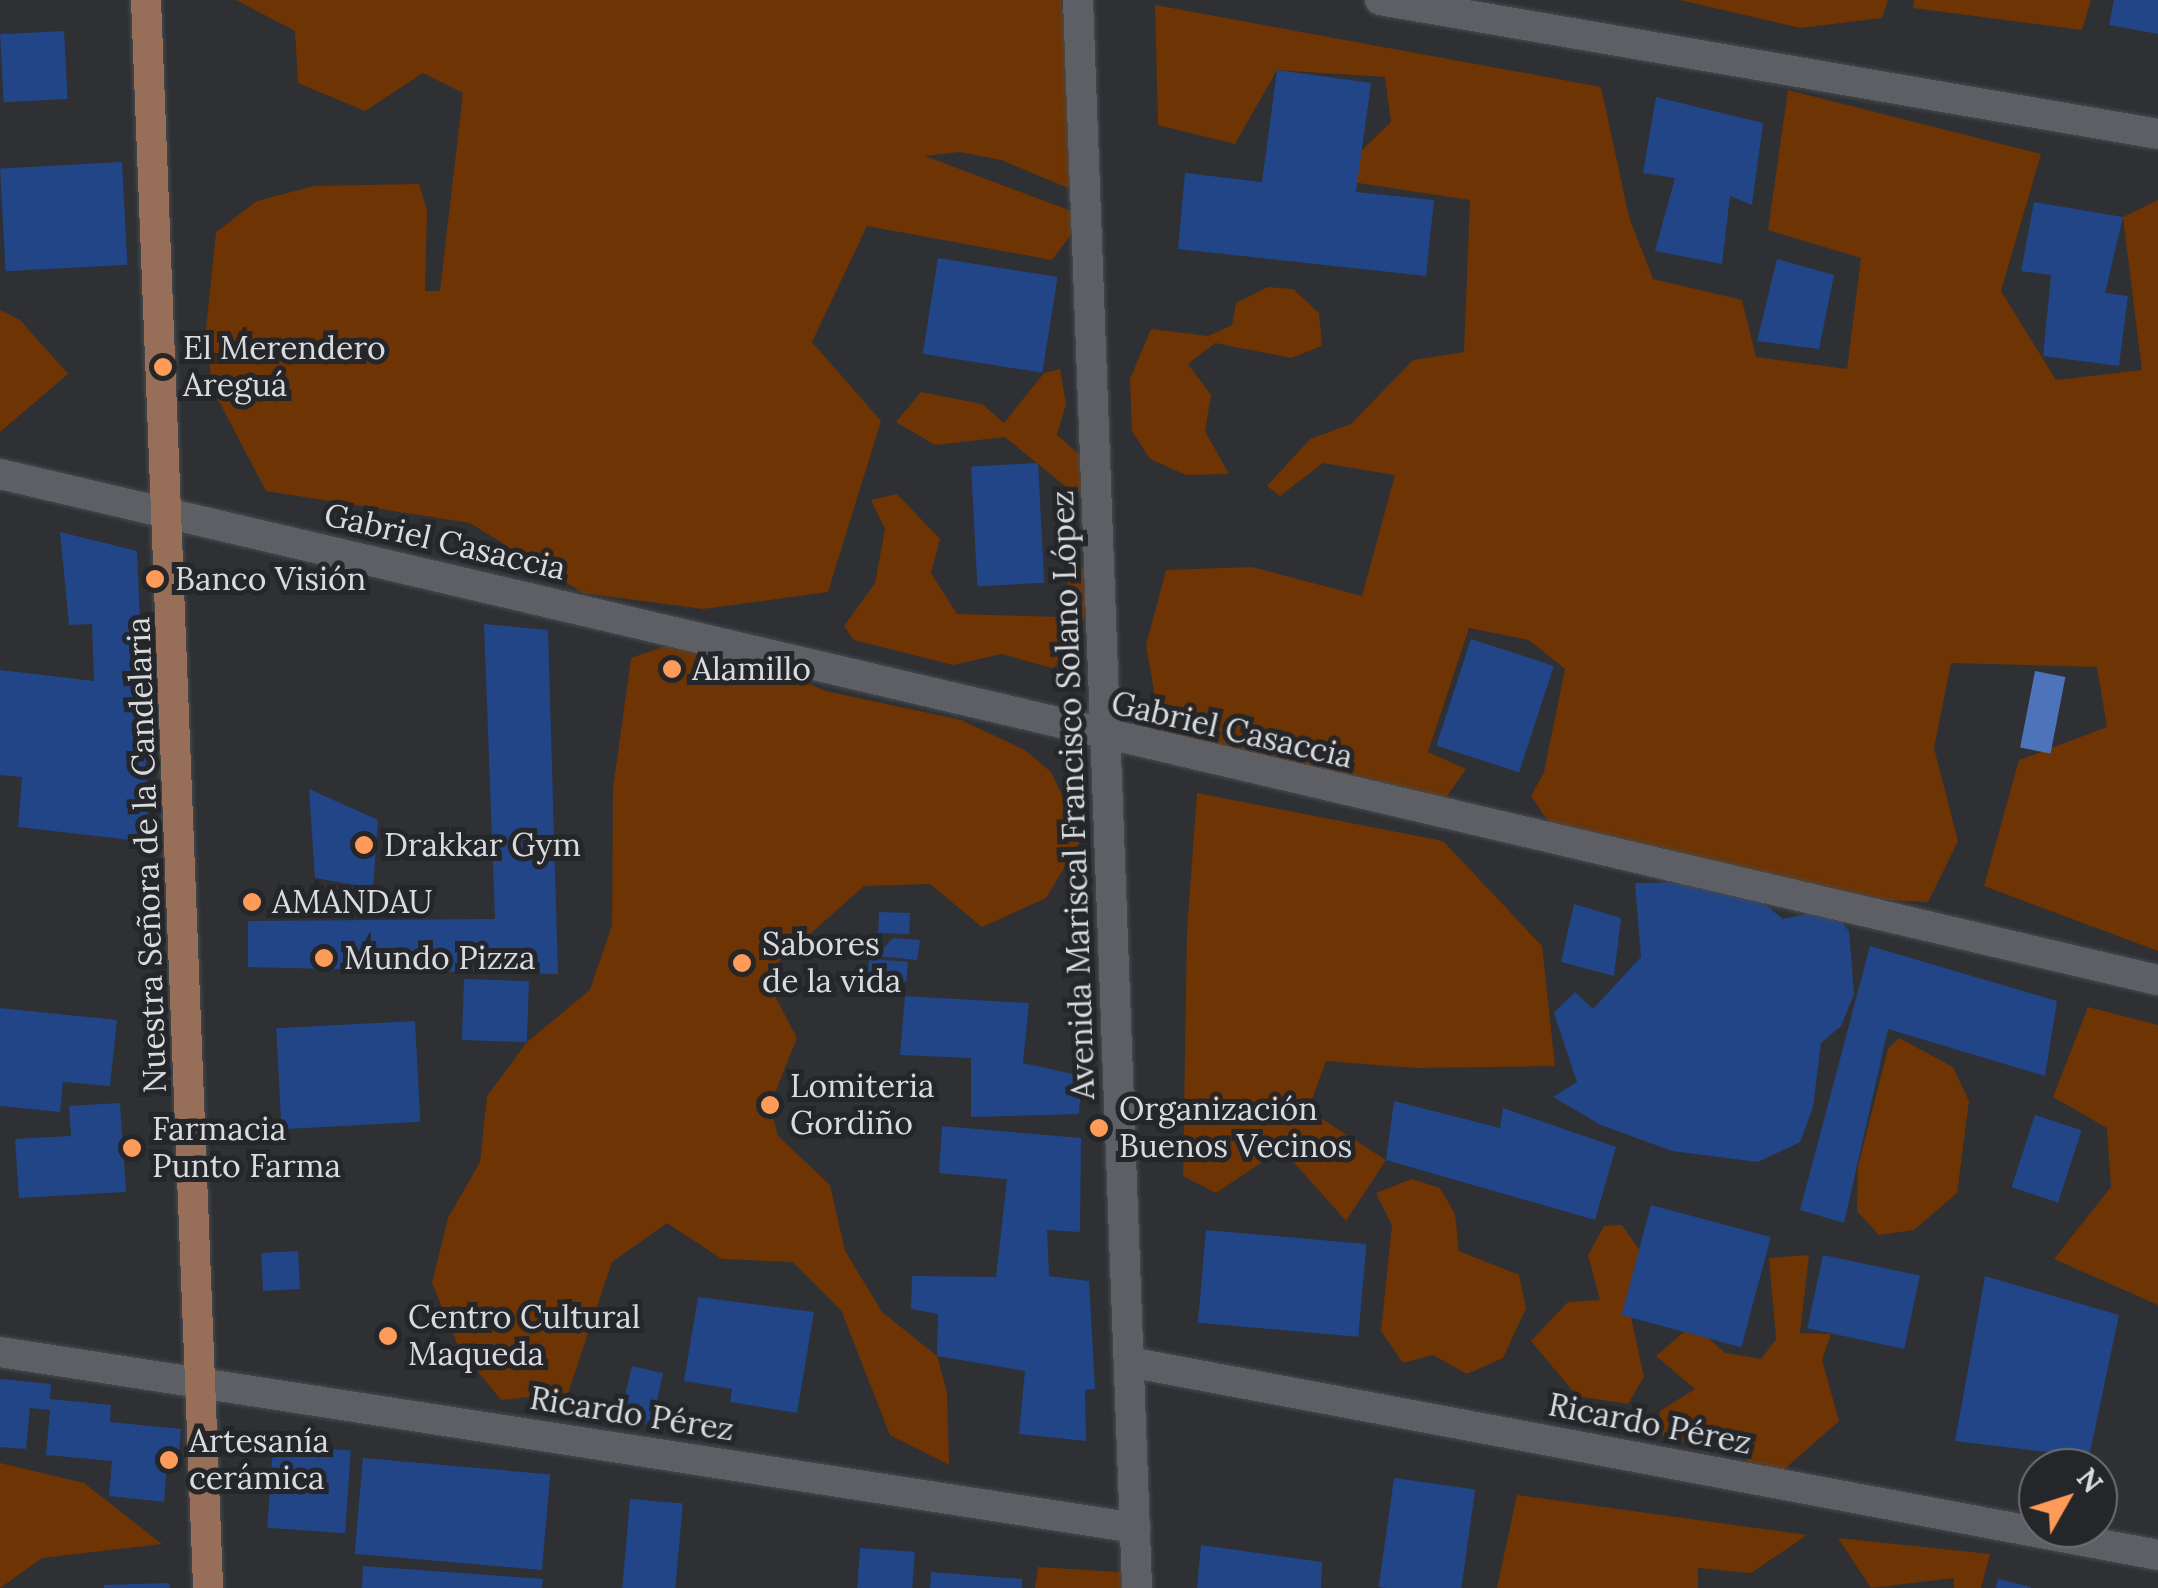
<!DOCTYPE html>
<meta charset="utf-8">
<style>
body{margin:0}
#map{position:relative;width:2158px;height:1588px;overflow:hidden;background:#2e3034;font-family:Lora,serif}
div>[style]{position:absolute}
.green>*{inset:0;background:#6e3404}
.water>*{inset:0;background:#4d74ba;transform-origin:0 0}
.building>*{inset:0;background:#214587;transform-origin:0 0}
.roads{filter:drop-shadow(0 0 2px #494b4e) drop-shadow(0 0 2px #494b4e)}
.minor>*{height:30px;margin:-15px;padding:0 15px;transform-origin:15px;border-radius:15px;background:#5d5f64}
.major>*{height:30px;margin:-15px;padding:0 15px;transform-origin:15px;border-radius:15px;background:#976f58}
.dots>*{width:28px;height:28px;translate:-50% -50%;box-sizing:border-box;border:5px solid #24262a;border-radius:50%}
span{translate:-50% -50%;white-space:nowrap;text-align:center;line-height:1.15;-webkit-text-stroke:10px #24262a;paint-order:stroke}
.poi-label{font-size:32px;color:#d9dbde}
.left{translate:0 -50%;text-align:left}
.street-label{font-size:32px;color:#d9dbde}
.north{position:absolute;left:2018px;top:1448px;width:100px;height:100px;box-sizing:border-box;background:#24262a;border:2px solid #6c6e72;border-radius:50%;rotate:51deg;font-size:28px;font-weight:700;line-height:40px;text-align:center;color:#d9dbde}
.north::after{content:'';display:block;margin:auto;width:35px;height:45px;background:#fe9b59;clip-path:polygon(50% 0,100% 100%,50% 72%,0 100%)}
</style>
<div id="map">
<div class="green">
<div style="clip-path:polygon(236px 0,1061px 0,1085px 195px,1001px 160px,960px 152px,925px 156px,1085px 216px,1052px 260px,867px 226px,812px 342px,881px 421px,828px 592px,703px 609px,583px 593px,470px 523px,266px 491px,212px 388px,206px 329px,216px 232px,257px 201px,314px 186px,419px 184px,427px 210px,425px 291px,440px 291px,463px 93px,423px 73px,365px 111px,298px 83px,295px 31px)"></div>
<div style="clip-path:polygon(1680px 0,1888px 0,1882px 18px,1800px 28px)"></div>
<div style="clip-path:polygon(1914px 0,2091px 0,2082px 30px,1913px 8px)"></div>
<div style="clip-path:polygon(1155px 5px,1601px 87px,1629px 217px,1653px 279px,1742px 300px,1756px 357px,1847px 369px,1861px 258px,1768px 230px,1788px 90px,2041px 154px,2001px 291px,2056px 380px,2142px 370px,2123px 217px,2158px 200px,2158px 951px,1984px 886px,2019px 760px,2107px 727px,2097px 667px,1951px 663px,1934px 748px,1958px 841px,1928px 902px,1786px 895px,1556px 833px,1531px 796px,1544px 772px,1565px 669px,1529px 640px,1469px 628px,1428px 752px,1466px 769px,1443px 802px,1162px 737px,1146px 645px,1166px 570px,1252px 567px,1362px 596px,1395px 475px,1323px 463px,1280px 496px,1267px 486px,1310px 439px,1351px 424px,1413px 360px,1464px 352px,1470px 200px,1332px 179px,1391px 122px,1385px 77px,1277px 70px,1235px 144px,1158px 125px)"></div>
<div style="clip-path:polygon(1268px 287px,1293px 289px,1319px 313px,1322px 346px,1291px 358px,1215px 343px,1188px 364px,1211px 395px,1205px 431px,1229px 474px,1186px 475px,1150px 459px,1132px 431px,1130px 379px,1151px 329px,1208px 336px,1232px 325px,1236px 303px)"></div>
<div style="clip-path:polygon(0 310px,20px 320px,68px 374px,0 432px)"></div>
<div style="clip-path:polygon(1060px 369px,1066px 404px,1057px 435px,1096px 469px,1092px 486px,1075px 494px,1005px 437px,935px 445px,896px 422px,921px 392px,982px 404px,1004px 423px,1044px 373px)"></div>
<div style="clip-path:polygon(897px 494px,940px 539px,931px 573px,957px 614px,1059px 617px,1072px 567px,1090px 568px,1100px 582px,1066px 659px,1052px 668px,1002px 654px,953px 665px,854px 640px,844px 626px,875px 583px,885px 529px,871px 500px)"></div>
<div style="clip-path:polygon(695px 636px,826px 691px,961px 720px,1025px 750px,1051px 772px,1082px 838px,1046px 898px,982px 927px,930px 884px,864px 886px,764px 975px,797px 1038px,770px 1105px,778px 1136px,830px 1185px,845px 1251px,882px 1312px,937px 1356px,947px 1393px,949px 1465px,890px 1435px,841px 1310px,793px 1262px,722px 1259px,667px 1223px,612px 1262px,568px 1393px,501px 1400px,459px 1348px,432px 1283px,448px 1218px,480px 1162px,487px 1096px,527px 1042px,590px 990px,612px 925px,613px 789px,631px 658px)"></div>
<div style="clip-path:polygon(1197px 793px,1443px 841px,1542px 946px,1555px 1066px,1416px 1068px,1326px 1061px,1308px 1110px,1386px 1160px,1346px 1221px,1282px 1149px,1216px 1193px,1183px 1176px,1187px 931px)"></div>
<div style="clip-path:polygon(2088px 1007px,2158px 1025px,2158px 1305px,2054px 1259px,2111px 1187px,2107px 1128px,2053px 1097px)"></div>
<div style="clip-path:polygon(1899px 1038px,1953px 1067px,1969px 1101px,1957px 1193px,1914px 1230px,1879px 1235px,1857px 1211px,1858px 1166px,1888px 1049px)"></div>
<div style="clip-path:polygon(1412px 1179px,1440px 1188px,1455px 1214px,1459px 1251px,1519px 1275px,1526px 1308px,1503px 1358px,1467px 1374px,1433px 1355px,1403px 1363px,1381px 1331px,1392px 1225px,1376px 1193px)"></div>
<div style="clip-path:polygon(1622px 1225px,1649px 1264px,1631px 1317px,1644px 1377px,1628px 1404px,1577px 1396px,1531px 1341px,1568px 1302px,1600px 1300px,1588px 1255px,1604px 1226px)"></div>
<div style="clip-path:polygon(1809px 1255px,1800px 1333px,1831px 1334px,1822px 1360px,1839px 1421px,1771px 1481px,1747px 1469px,1745px 1434px,1674px 1442px,1658px 1432px,1660px 1411px,1695px 1389px,1656px 1356px,1693px 1324px,1725px 1353px,1761px 1359px,1776px 1339px,1769px 1258px)"></div>
<div style="clip-path:polygon(0 1463px,84px 1483px,162px 1544px,42px 1558px,0 1588px)"></div>
<div style="clip-path:polygon(1517px 1495px,1807px 1535px,1751px 1573px,1698px 1568px,1698px 1588px,1497px 1588px)"></div>
<div style="clip-path:polygon(1838px 1538px,1990px 1554px,1981px 1588px,1954px 1588px,1954px 1578px,1871px 1588px)"></div>
<div style="clip-path:polygon(1038px 1567px,1133px 1573px,1132px 1588px,1035px 1588px)"></div>
</div>
<div class="water">
<div style="left:2035px;top:671px;width:31px;height:78px;rotate:11deg"></div>
</div>
<div class="building">
<div style="clip-path:polygon(2114px 0,2158px 0,2158px 34px,2109px 25px)"></div>
<div style="left:64px;top:31px;width:68px;height:64px;rotate:87deg"></div>
<div style="clip-path:polygon(1277px 70px,1371px 83px,1356px 192px,1434px 200px,1426px 276px,1178px 249px,1185px 173px,1262px 182px)"></div>
<div style="clip-path:polygon(1656px 97px,1763px 123px,1752px 205px,1730px 196px,1722px 264px,1655px 251px,1675px 178px,1643px 173px)"></div>
<div style="left:122px;top:162px;width:103px;height:122px;rotate:87deg"></div>
<div style="clip-path:polygon(2034px 202px,2123px 217px,2105px 293px,2128px 296px,2119px 366px,2043px 356px,2051px 275px,2021px 271px)"></div>
<div style="left:938px;top:258px;width:121px;height:97px;rotate:9deg"></div>
<div style="clip-path:polygon(1777px 259px,1834px 275px,1819px 349px,1757px 341px)"></div>
<div style="left:1038px;top:463px;width:120px;height:67px;rotate:87deg"></div>
<div style="clip-path:polygon(60px 532px,137px 551px,149px 842px,18px 827px,22px 777px,0 775px,0 670px,94px 681px,92px 624px,69px 625px)"></div>
<div style="clip-path:polygon(484px 624px,548px 630px,558px 974px,248px 967px,248px 921px,495px 919px)"></div>
<div style="left:1471px;top:639px;width:87px;height:112px;rotate:18deg"></div>
<div style="clip-path:polygon(309px 789px,378px 820px,373px 888px,315px 878px)"></div>
<div style="clip-path:polygon(1699px 882px,1753px 895px,1783px 919px,1831px 909px,1849px 931px,1854px 994px,1841px 1026px,1821px 1043px,1813px 1107px,1800px 1142px,1758px 1162px,1672px 1151px,1601px 1125px,1553px 1097px,1577px 1082px,1554px 1013px,1575px 992px,1593px 1009px,1641px 957px,1635px 883px)"></div>
<div style="clip-path:polygon(1574px 904px,1621px 918px,1614px 976px,1561px 962px)"></div>
<div style="left:879px;top:912px;width:31px;height:21px;rotate:2deg"></div>
<div style="clip-path:polygon(893px 938px,920px 940px,917px 960px,876px 956px)"></div>
<div style="clip-path:polygon(1870px 946px,2057px 1001px,2045px 1076px,1888px 1029px,1844px 1223px,1800px 1210px)"></div>
<div style="left:869px;top:959px;width:39px;height:20px;rotate:4deg"></div>
<div style="left:464px;top:979px;width:65px;height:61px;rotate:2deg"></div>
<div style="clip-path:polygon(905px 996px,1029px 1003px,1023px 1063px,1082px 1076px,1079px 1114px,971px 1117px,971px 1058px,900px 1055px)"></div>
<div style="clip-path:polygon(0 1008px,117px 1020px,110px 1086px,63px 1082px,60px 1112px,0 1106px)"></div>
<div style="left:415px;top:1021px;width:101px;height:139px;rotate:87deg"></div>
<div style="clip-path:polygon(1394px 1101px,1500px 1128px,1503px 1108px,1616px 1147px,1595px 1220px,1386px 1160px)"></div>
<div style="clip-path:polygon(120px 1103px,126px 1192px,19px 1198px,15px 1139px,71px 1136px,69px 1106px)"></div>
<div style="left:2035px;top:1115px;width:49px;height:76px;rotate:18deg"></div>
<div style="clip-path:polygon(942px 1126px,1081px 1138px,1080px 1232px,1047px 1230px,1049px 1276px,1089px 1281px,1095px 1389px,1085px 1390px,1086px 1441px,1019px 1434px,1025px 1371px,937px 1356px,938px 1314px,911px 1309px,912px 1276px,996px 1277px,1007px 1179px,939px 1173px)"></div>
<div style="left:1651px;top:1205px;width:124px;height:114px;rotate:15deg"></div>
<div style="left:1206px;top:1230px;width:161px;height:93px;rotate:5deg"></div>
<div style="left:298px;top:1251px;width:38px;height:37px;rotate:87deg"></div>
<div style="left:1823px;top:1255px;width:99px;height:75px;rotate:12deg"></div>
<div style="clip-path:polygon(1985px 1276px,2119px 1315px,2089px 1457px,1955px 1441px)"></div>
<div style="clip-path:polygon(698px 1297px,814px 1312px,797px 1413px,730px 1402px,732px 1389px,684px 1381px)"></div>
<div style="left:632px;top:1366px;width:32px;height:54px;rotate:13deg"></div>
<div style="clip-path:polygon(0 1379px,51px 1384px,50px 1399px,111px 1405px,110px 1422px,181px 1429px,178px 1462px,167px 1461px,164px 1502px,109px 1496px,112px 1461px,46px 1455px,50px 1410px,30px 1408px,26px 1449px,0 1447px)"></div>
<div style="left:273px;top:1445px;width:78px;height:83px;rotate:4deg"></div>
<div style="left:363px;top:1458px;width:188px;height:96px;rotate:5deg"></div>
<div style="left:1394px;top:1478px;width:82px;height:110px;rotate:8deg"></div>
<div style="left:630px;top:1499px;width:53px;height:89px;rotate:5deg"></div>
<div style="clip-path:polygon(1201px 1545px,1322px 1562px,1321px 1588px,1197px 1588px)"></div>
<div style="left:860px;top:1548px;width:55px;height:40px;rotate:4deg"></div>
<div style="clip-path:polygon(363px 1566px,543px 1579px,542px 1588px,362px 1588px)"></div>
<div style="clip-path:polygon(931px 1572px,1022px 1579px,1022px 1588px,930px 1588px)"></div>
<div style="clip-path:polygon(1998px 1579px,2031px 1587px,2031px 1588px,1996px 1588px)"></div>
<div style="clip-path:polygon(169px 1583px,170px 1588px,104px 1588px,104px 1585px)"></div>
</div>
<div class="roads">
<div class="minor">
<div style="left:1078px;top:0;width:1589px;rotate:87.87deg"></div>
<div style="left:1380px;top:0;width:789px;rotate:9.77deg"></div>
<div style="left:0;top:474px;width:2217px;rotate:13.2deg"></div>
<div style="left:0;top:1352px;width:1149px;rotate:8.81deg"></div>
<div style="left:1129px;top:1362px;width:1047px;rotate:10.62deg"></div>
</div>
<div class="major">
<div style="left:146px;top:0;width:1589px;rotate:87.76deg"></div>
</div>
</div>
<div class="dots">
<div style="left:163px;top:367px;background:#fe9b59"></div>
<div style="left:155px;top:579px;background:#fe9b59"></div>
<div style="left:672px;top:669px;background:#fe9b59"></div>
<div style="left:364px;top:845px;background:#fe9b59"></div>
<div style="left:252px;top:902px;background:#fe9b59"></div>
<div style="left:324px;top:958px;background:#fe9b59"></div>
<div style="left:742px;top:963px;background:#fe9b59"></div>
<div style="left:770px;top:1105px;background:#fe9b59"></div>
<div style="left:1099px;top:1128px;background:#fe9b59"></div>
<div style="left:132px;top:1148px;background:#fe9b59"></div>
<div style="left:388px;top:1336px;background:#fe9b59"></div>
<div style="left:169px;top:1460px;background:#fe9b59"></div>
</div>
<div class="poi-label">
<span class="left" style="left:183px;top:367px">El Merendero<br>Areguá</span>
<span class="left" style="left:175px;top:579px">Banco Visión</span>
<span class="left" style="left:692px;top:669px">Alamillo</span>
<span class="left" style="left:384px;top:845px">Drakkar Gym</span>
<span class="left" style="left:272px;top:902px">AMANDAU</span>
<span class="left" style="left:762px;top:963px">Sabores<br>de la vida</span>
<span class="left" style="left:344px;top:958px">Mundo Pizza</span>
<span class="left" style="left:790px;top:1105px">Lomiteria<br>Gordiño</span>
<span class="left" style="left:1119px;top:1128px">Organización<br>Buenos Vecinos</span>
<span class="left" style="left:152px;top:1148px">Farmacia<br>Punto Farma</span>
<span class="left" style="left:408px;top:1336px">Centro Cultural<br>Maqueda</span>
<span class="left" style="left:189px;top:1460px">Artesanía<br>cerámica</span>
</div>
<div class="street-label">
<span style="left:445px;top:542px;rotate:13deg">Gabriel Casaccia</span>
<span style="left:1232px;top:730px;rotate:13deg">Gabriel Casaccia</span>
<span style="left:1073px;top:795px;rotate:-92deg">Avenida Mariscal Francisco Solano López</span>
<span style="left:147px;top:855px;rotate:-92deg">Nuestra Señora de la Candelaria</span>
<span style="left:632px;top:1414px;rotate:9deg">Ricardo Pérez</span>
<span style="left:1650px;top:1424px;rotate:11deg">Ricardo Pérez</span>
</div>
<div class="north">N</div>
</div>
